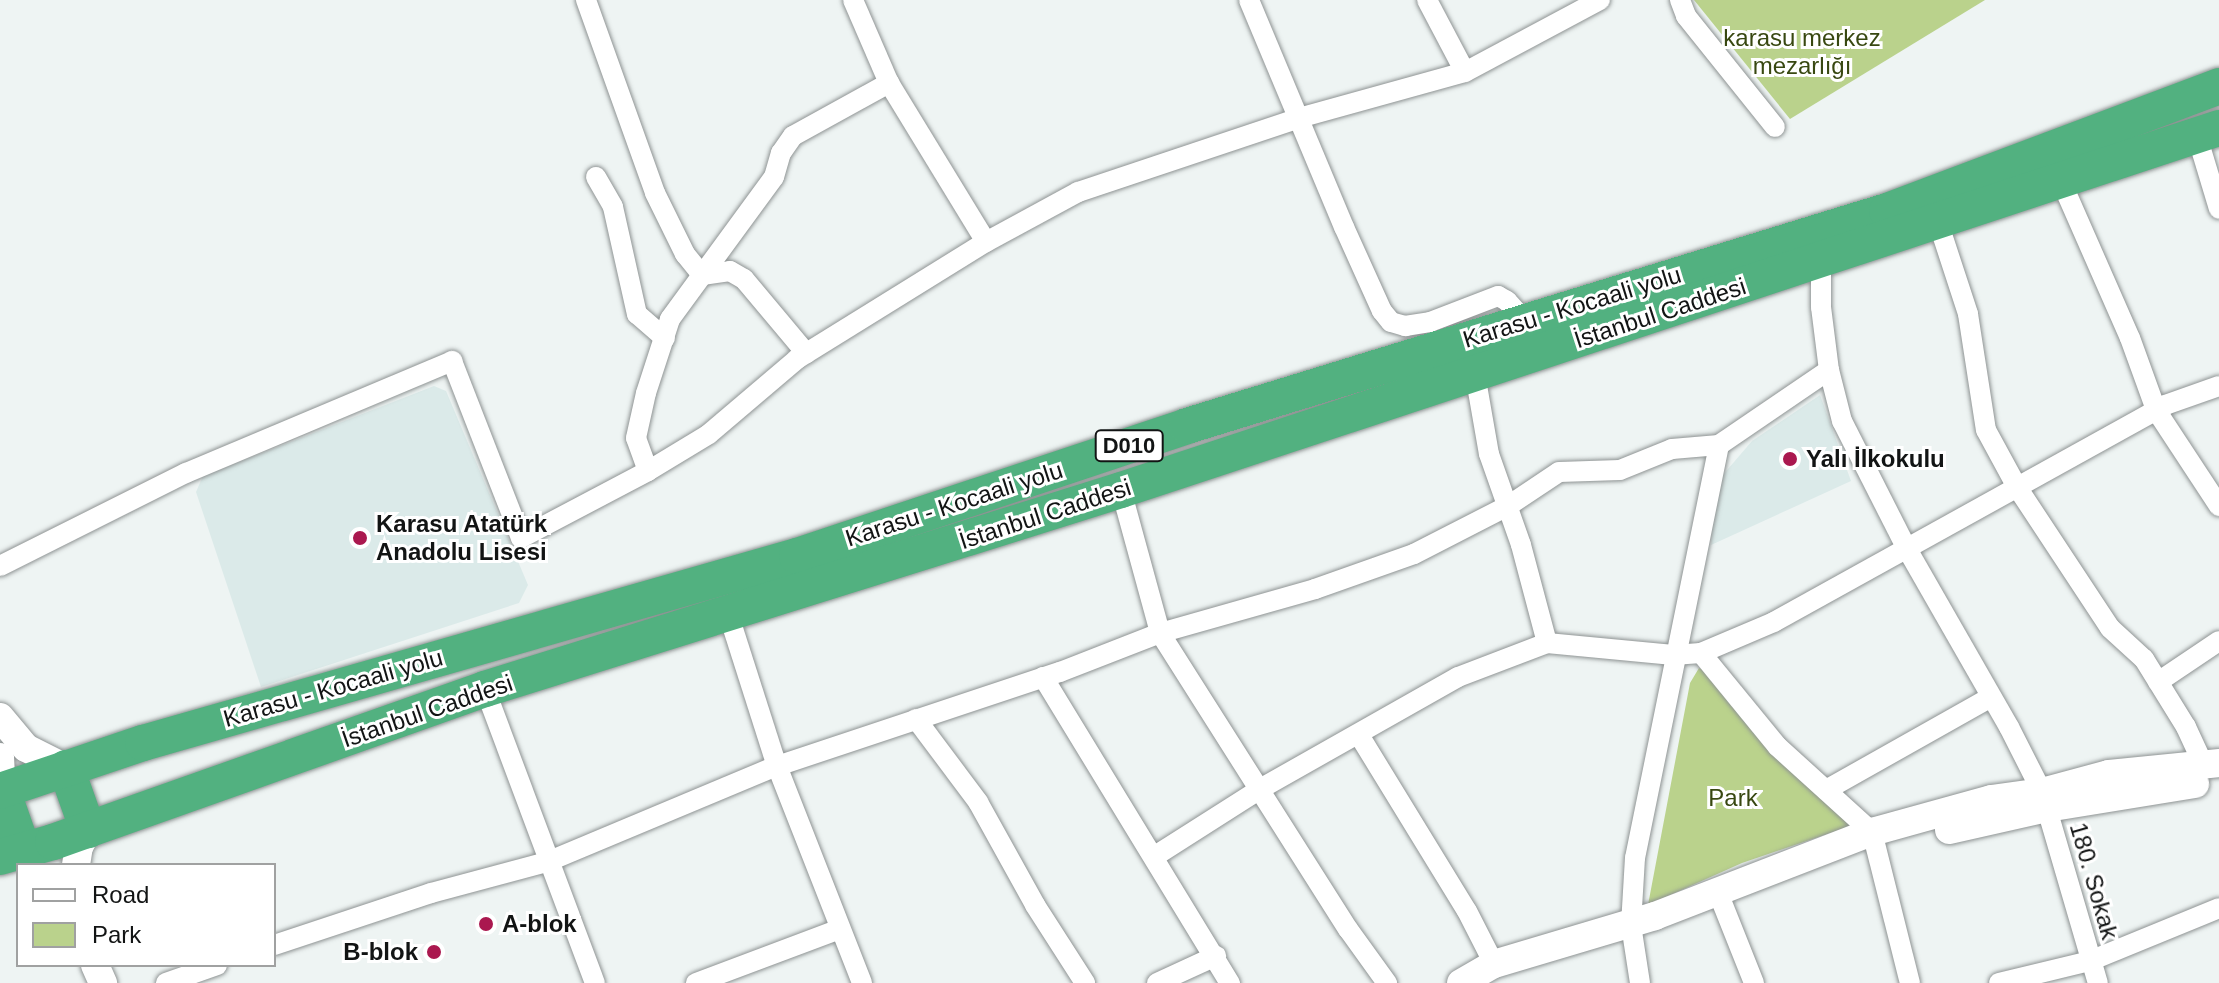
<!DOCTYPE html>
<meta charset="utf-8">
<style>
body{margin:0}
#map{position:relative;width:2219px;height:983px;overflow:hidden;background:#eef4f3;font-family:Helvetica,sans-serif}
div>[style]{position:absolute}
.built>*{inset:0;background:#dbeae9}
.green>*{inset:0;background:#bad28c}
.roads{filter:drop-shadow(0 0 2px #8e9393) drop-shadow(0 0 2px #8e9393)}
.street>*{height:20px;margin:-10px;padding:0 10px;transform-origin:10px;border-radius:10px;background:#fff}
.secondary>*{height:28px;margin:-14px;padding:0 14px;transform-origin:14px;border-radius:14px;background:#fff}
.highway>*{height:36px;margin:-18px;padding:0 18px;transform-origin:18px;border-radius:18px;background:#52b180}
.dots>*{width:22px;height:22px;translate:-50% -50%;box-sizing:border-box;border:4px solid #fff;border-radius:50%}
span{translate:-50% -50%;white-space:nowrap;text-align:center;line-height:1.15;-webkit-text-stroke:6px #fff;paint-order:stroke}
.shield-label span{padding:2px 6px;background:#fff;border:2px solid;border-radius:6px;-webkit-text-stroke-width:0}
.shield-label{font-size:22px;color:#121414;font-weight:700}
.park-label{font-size:24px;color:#384811}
.street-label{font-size:24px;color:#121414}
.poi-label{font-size:24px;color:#121414;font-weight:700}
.left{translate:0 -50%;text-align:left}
.right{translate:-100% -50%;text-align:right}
.legend{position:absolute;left:16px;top:863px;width:260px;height:104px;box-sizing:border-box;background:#fff;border:2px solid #a0a1a1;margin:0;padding:10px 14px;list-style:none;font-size:24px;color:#121414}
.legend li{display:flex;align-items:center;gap:16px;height:40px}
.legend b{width:40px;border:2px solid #a0a1a1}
</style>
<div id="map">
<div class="built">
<div style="clip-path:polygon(434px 386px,446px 391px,528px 585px,519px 603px,261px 687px,196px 492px,203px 476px)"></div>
<div style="clip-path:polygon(1820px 395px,1851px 481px,1711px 545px,1712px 521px,1722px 476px,1752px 441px)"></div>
</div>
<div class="green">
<div style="clip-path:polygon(1694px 0,1985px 0,1790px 119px)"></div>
<div style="clip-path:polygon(1699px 668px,1709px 672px,1854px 825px,1742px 863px,1648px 905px,1690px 683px)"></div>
</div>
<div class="roads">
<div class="street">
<div style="left:586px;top:0;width:205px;rotate:70.3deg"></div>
<div style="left:655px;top:193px;width:68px;rotate:63.8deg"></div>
<div style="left:685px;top:254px;width:27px;rotate:51deg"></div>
<div style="left:702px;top:275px;width:28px;rotate:-8deg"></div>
<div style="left:730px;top:271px;width:16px;rotate:30deg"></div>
<div style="left:744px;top:279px;width:97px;rotate:50deg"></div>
<div style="left:853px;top:0;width:90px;rotate:66.6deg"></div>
<div style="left:889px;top:83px;width:186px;rotate:58.6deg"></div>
<div style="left:1249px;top:0;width:246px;rotate:67.3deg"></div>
<div style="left:1344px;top:227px;width:92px;rotate:65.7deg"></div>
<div style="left:1382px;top:311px;width:14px;rotate:51deg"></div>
<div style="left:1391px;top:322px;width:15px;rotate:16deg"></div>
<div style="left:1405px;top:326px;width:25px;rotate:-9deg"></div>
<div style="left:1430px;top:322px;width:73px;rotate:-20.9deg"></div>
<div style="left:1498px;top:296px;width:10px;rotate:29deg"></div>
<div style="left:1507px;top:301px;width:27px;rotate:48deg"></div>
<div style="left:1427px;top:0;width:81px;rotate:62.2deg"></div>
<div style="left:1680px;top:0;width:17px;rotate:69deg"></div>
<div style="left:1686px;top:16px;width:142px;rotate:51.3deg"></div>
<div style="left:2197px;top:136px;width:76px;rotate:73.2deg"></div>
<div style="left:596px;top:177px;width:34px;rotate:60deg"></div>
<div style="left:613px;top:207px;width:110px;rotate:77.4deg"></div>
<div style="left:637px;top:314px;width:37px;rotate:41deg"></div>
<div style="left:2061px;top:181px;width:171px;rotate:66.3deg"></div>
<div style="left:2130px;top:338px;width:77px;rotate:70.1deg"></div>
<div style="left:2156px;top:410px;width:115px;rotate:56.7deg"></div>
<div style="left:1938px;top:222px;width:97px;rotate:71.9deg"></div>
<div style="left:1968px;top:314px;width:117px;rotate:81.2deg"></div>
<div style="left:1986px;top:430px;width:65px;rotate:61.5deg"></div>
<div style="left:2017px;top:487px;width:169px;rotate:56.6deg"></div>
<div style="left:2110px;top:628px;width:46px;rotate:42.4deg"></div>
<div style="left:2144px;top:659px;width:80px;rotate:58.3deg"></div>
<div style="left:2186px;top:727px;width:43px;rotate:65.2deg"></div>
<div style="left:1821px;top:260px;width:47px;rotate:90deg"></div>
<div style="left:1821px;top:307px;width:64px;rotate:82.8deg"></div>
<div style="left:1829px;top:370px;width:53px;rotate:75.7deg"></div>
<div style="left:1842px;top:421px;width:144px;rotate:63.1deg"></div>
<div style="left:1907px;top:549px;width:205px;rotate:60.2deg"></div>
<div style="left:2009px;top:727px;width:73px;rotate:63.1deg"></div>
<div style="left:2042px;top:792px;width:199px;rotate:73.7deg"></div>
<div style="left:1475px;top:374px;width:81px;rotate:80.1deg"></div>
<div style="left:1489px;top:454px;width:96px;rotate:70.6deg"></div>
<div style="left:1521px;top:545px;width:101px;rotate:75.1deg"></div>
<div style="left:648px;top:471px;width:35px;rotate:-110deg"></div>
<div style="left:636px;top:438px;width:46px;rotate:-77.5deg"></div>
<div style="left:646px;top:393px;width:78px;rotate:-72deg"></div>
<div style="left:670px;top:319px;width:176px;rotate:-53.8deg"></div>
<div style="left:774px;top:177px;width:25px;rotate:-74deg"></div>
<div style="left:781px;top:153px;width:21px;rotate:-55deg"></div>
<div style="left:793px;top:136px;width:110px;rotate:-28.9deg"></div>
<div style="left:1121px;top:490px;width:148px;rotate:74.7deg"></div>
<div style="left:1160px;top:633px;width:351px;rotate:57.6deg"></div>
<div style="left:1348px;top:929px;width:67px;rotate:54.2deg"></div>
<div style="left:0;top:566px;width:208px;rotate:-26.6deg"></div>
<div style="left:186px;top:473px;width:289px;rotate:-22.8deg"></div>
<div style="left:452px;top:361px;width:190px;rotate:68.7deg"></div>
<div style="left:521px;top:538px;width:144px;rotate:-27.8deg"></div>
<div style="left:648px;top:471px;width:71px;rotate:-31.2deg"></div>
<div style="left:709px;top:434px;width:116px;rotate:-40.4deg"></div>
<div style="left:797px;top:359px;width:222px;rotate:-31.8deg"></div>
<div style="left:986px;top:242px;width:105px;rotate:-28.5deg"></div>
<div style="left:1078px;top:192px;width:233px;rotate:-18.5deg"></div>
<div style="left:1299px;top:118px;width:172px;rotate:-15.5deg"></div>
<div style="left:1465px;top:72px;width:153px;rotate:-28.1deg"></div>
<div style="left:729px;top:616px;width:157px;rotate:72.3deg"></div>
<div style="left:777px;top:766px;width:233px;rotate:68.6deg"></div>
<div style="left:1701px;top:653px;width:120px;rotate:50.7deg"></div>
<div style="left:1777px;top:746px;width:128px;rotate:42.2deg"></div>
<div style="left:1872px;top:832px;width:156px;rotate:75.9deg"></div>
<div style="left:1043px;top:677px;width:359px;rotate:58.6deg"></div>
<div style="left:2158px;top:682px;width:73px;rotate:-33.9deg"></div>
<div style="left:485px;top:689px;width:314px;rotate:69.5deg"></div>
<div style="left:916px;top:719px;width:104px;rotate:53.2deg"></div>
<div style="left:978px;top:802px;width:118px;rotate:61deg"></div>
<div style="left:1035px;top:905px;width:93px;rotate:57.3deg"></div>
<div style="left:1359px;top:735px;width:206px;rotate:58.5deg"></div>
<div style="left:1467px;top:911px;width:59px;rotate:63deg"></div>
<div style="left:1826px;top:790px;width:189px;rotate:-29.4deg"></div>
<div style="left:1155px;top:856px;width:125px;rotate:-32.5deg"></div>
<div style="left:1260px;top:789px;width:227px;rotate:-29.5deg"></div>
<div style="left:1458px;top:677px;width:95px;rotate:-20.9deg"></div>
<div style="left:1547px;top:643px;width:127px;rotate:5.4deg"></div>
<div style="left:1673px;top:655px;width:28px;rotate:-4deg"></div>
<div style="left:1701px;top:653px;width:79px;rotate:-23deg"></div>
<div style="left:1774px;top:622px;width:447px;rotate:-29deg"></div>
<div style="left:2165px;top:405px;width:57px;rotate:-19.4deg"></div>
<div style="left:1717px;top:890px;width:100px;rotate:68.3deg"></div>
<div style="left:274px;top:945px;width:165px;rotate:-18.3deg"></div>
<div style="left:431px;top:893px;width:120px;rotate:-15deg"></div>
<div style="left:547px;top:862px;width:249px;rotate:-22.7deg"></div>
<div style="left:777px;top:766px;width:298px;rotate:-18.4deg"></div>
<div style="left:1060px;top:672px;width:107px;rotate:-21.3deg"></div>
<div style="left:1160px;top:633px;width:161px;rotate:-15.8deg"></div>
<div style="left:1315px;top:589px;width:105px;rotate:-19.5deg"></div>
<div style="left:1414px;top:554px;width:106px;rotate:-27.1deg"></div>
<div style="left:1508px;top:506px;width:61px;rotate:-33.7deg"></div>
<div style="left:1559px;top:472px;width:61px;rotate:-1.9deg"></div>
<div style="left:1620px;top:470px;width:56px;rotate:-22deg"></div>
<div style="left:1672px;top:449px;width:47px;rotate:-4.9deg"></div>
<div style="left:166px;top:983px;width:54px;rotate:-19.4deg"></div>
<div style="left:696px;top:983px;width:154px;rotate:-20.6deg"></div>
<div style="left:1157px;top:983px;width:65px;rotate:-24.6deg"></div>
<div style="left:1640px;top:983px;width:59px;rotate:-98.8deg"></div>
<div style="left:1631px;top:925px;width:67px;rotate:-86.6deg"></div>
<div style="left:1635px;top:858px;width:421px;rotate:-78.5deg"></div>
<div style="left:1719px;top:445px;width:133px;rotate:-34.3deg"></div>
<div style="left:1999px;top:983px;width:94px;rotate:-13.6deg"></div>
<div style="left:2090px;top:961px;width:139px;rotate:-22.3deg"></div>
</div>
<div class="secondary">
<div style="left:0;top:717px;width:40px;rotate:50deg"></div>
<div style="left:26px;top:748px;width:45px;rotate:26.6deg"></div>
<div style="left:0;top:757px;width:33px;rotate:87deg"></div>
<div style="left:1949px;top:830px;width:100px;rotate:-12.7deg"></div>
<div style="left:2047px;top:808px;width:150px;rotate:-9.2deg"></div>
<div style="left:76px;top:865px;width:18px;rotate:-81deg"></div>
<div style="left:79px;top:847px;width:19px;rotate:-62deg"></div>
<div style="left:95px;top:965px;width:20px;rotate:66deg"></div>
<div style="left:1461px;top:983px;width:38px;rotate:-30deg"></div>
<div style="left:1494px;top:964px;width:168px;rotate:-16.6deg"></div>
<div style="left:1655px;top:916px;width:233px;rotate:-21.2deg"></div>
<div style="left:1872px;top:832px;width:123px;rotate:-15.5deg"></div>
<div style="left:1991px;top:799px;width:51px;rotate:-7.8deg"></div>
<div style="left:2042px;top:792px;width:69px;rotate:-15deg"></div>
<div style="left:2109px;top:774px;width:111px;rotate:-5.7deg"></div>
</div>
<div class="highway">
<div style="left:66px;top:768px;width:66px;rotate:70.5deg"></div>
<div style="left:2px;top:790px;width:64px;rotate:70.7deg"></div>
<div style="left:0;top:791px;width:151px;rotate:-18.6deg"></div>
<div style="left:143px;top:743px;width:680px;rotate:-15.96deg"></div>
<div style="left:797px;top:556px;width:411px;rotate:-18.4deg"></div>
<div style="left:1187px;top:426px;width:732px;rotate:-17.07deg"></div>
<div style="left:1887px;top:211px;width:355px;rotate:-20.6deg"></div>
<div style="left:0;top:857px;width:55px;rotate:-15.8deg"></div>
<div style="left:53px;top:842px;width:458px;rotate:-19.5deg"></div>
<div style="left:485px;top:689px;width:666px;rotate:-17.37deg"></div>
<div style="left:1121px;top:490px;width:1156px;rotate:-18.25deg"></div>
</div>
</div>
<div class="dots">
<div style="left:1790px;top:459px;background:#aa184f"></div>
<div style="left:360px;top:538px;background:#aa184f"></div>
<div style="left:486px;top:924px;background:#aa184f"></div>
<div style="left:434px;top:952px;background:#aa184f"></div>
</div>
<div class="shield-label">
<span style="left:1129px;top:446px">D010</span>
</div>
<div class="park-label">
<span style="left:1802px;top:52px">karasu merkez<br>mezarlığı</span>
<span style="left:1733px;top:798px">Park</span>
</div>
<div class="street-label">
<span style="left:1572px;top:307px;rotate:-17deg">Karasu - Kocaali yolu</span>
<span style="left:1660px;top:313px;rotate:-18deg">İstanbul Caddesi</span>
<span style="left:954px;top:504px;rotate:-18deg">Karasu - Kocaali yolu</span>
<span style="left:1045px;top:514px;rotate:-18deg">İstanbul Caddesi</span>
<span style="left:333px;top:688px;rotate:-16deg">Karasu - Kocaali yolu</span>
<span style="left:427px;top:711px;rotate:-19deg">İstanbul Caddesi</span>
<span style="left:2094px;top:881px;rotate:74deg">180. Sokak</span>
</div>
<div class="poi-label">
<span class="left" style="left:1806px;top:459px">Yalı İlkokulu</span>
<span class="left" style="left:376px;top:538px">Karasu Atatürk<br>Anadolu Lisesi</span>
<span class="left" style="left:502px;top:924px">A-blok</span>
<span class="right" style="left:418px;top:952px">B-blok</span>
</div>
<ul class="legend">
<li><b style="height:10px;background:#fff"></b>Road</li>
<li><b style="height:22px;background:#bad28c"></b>Park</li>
</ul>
</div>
